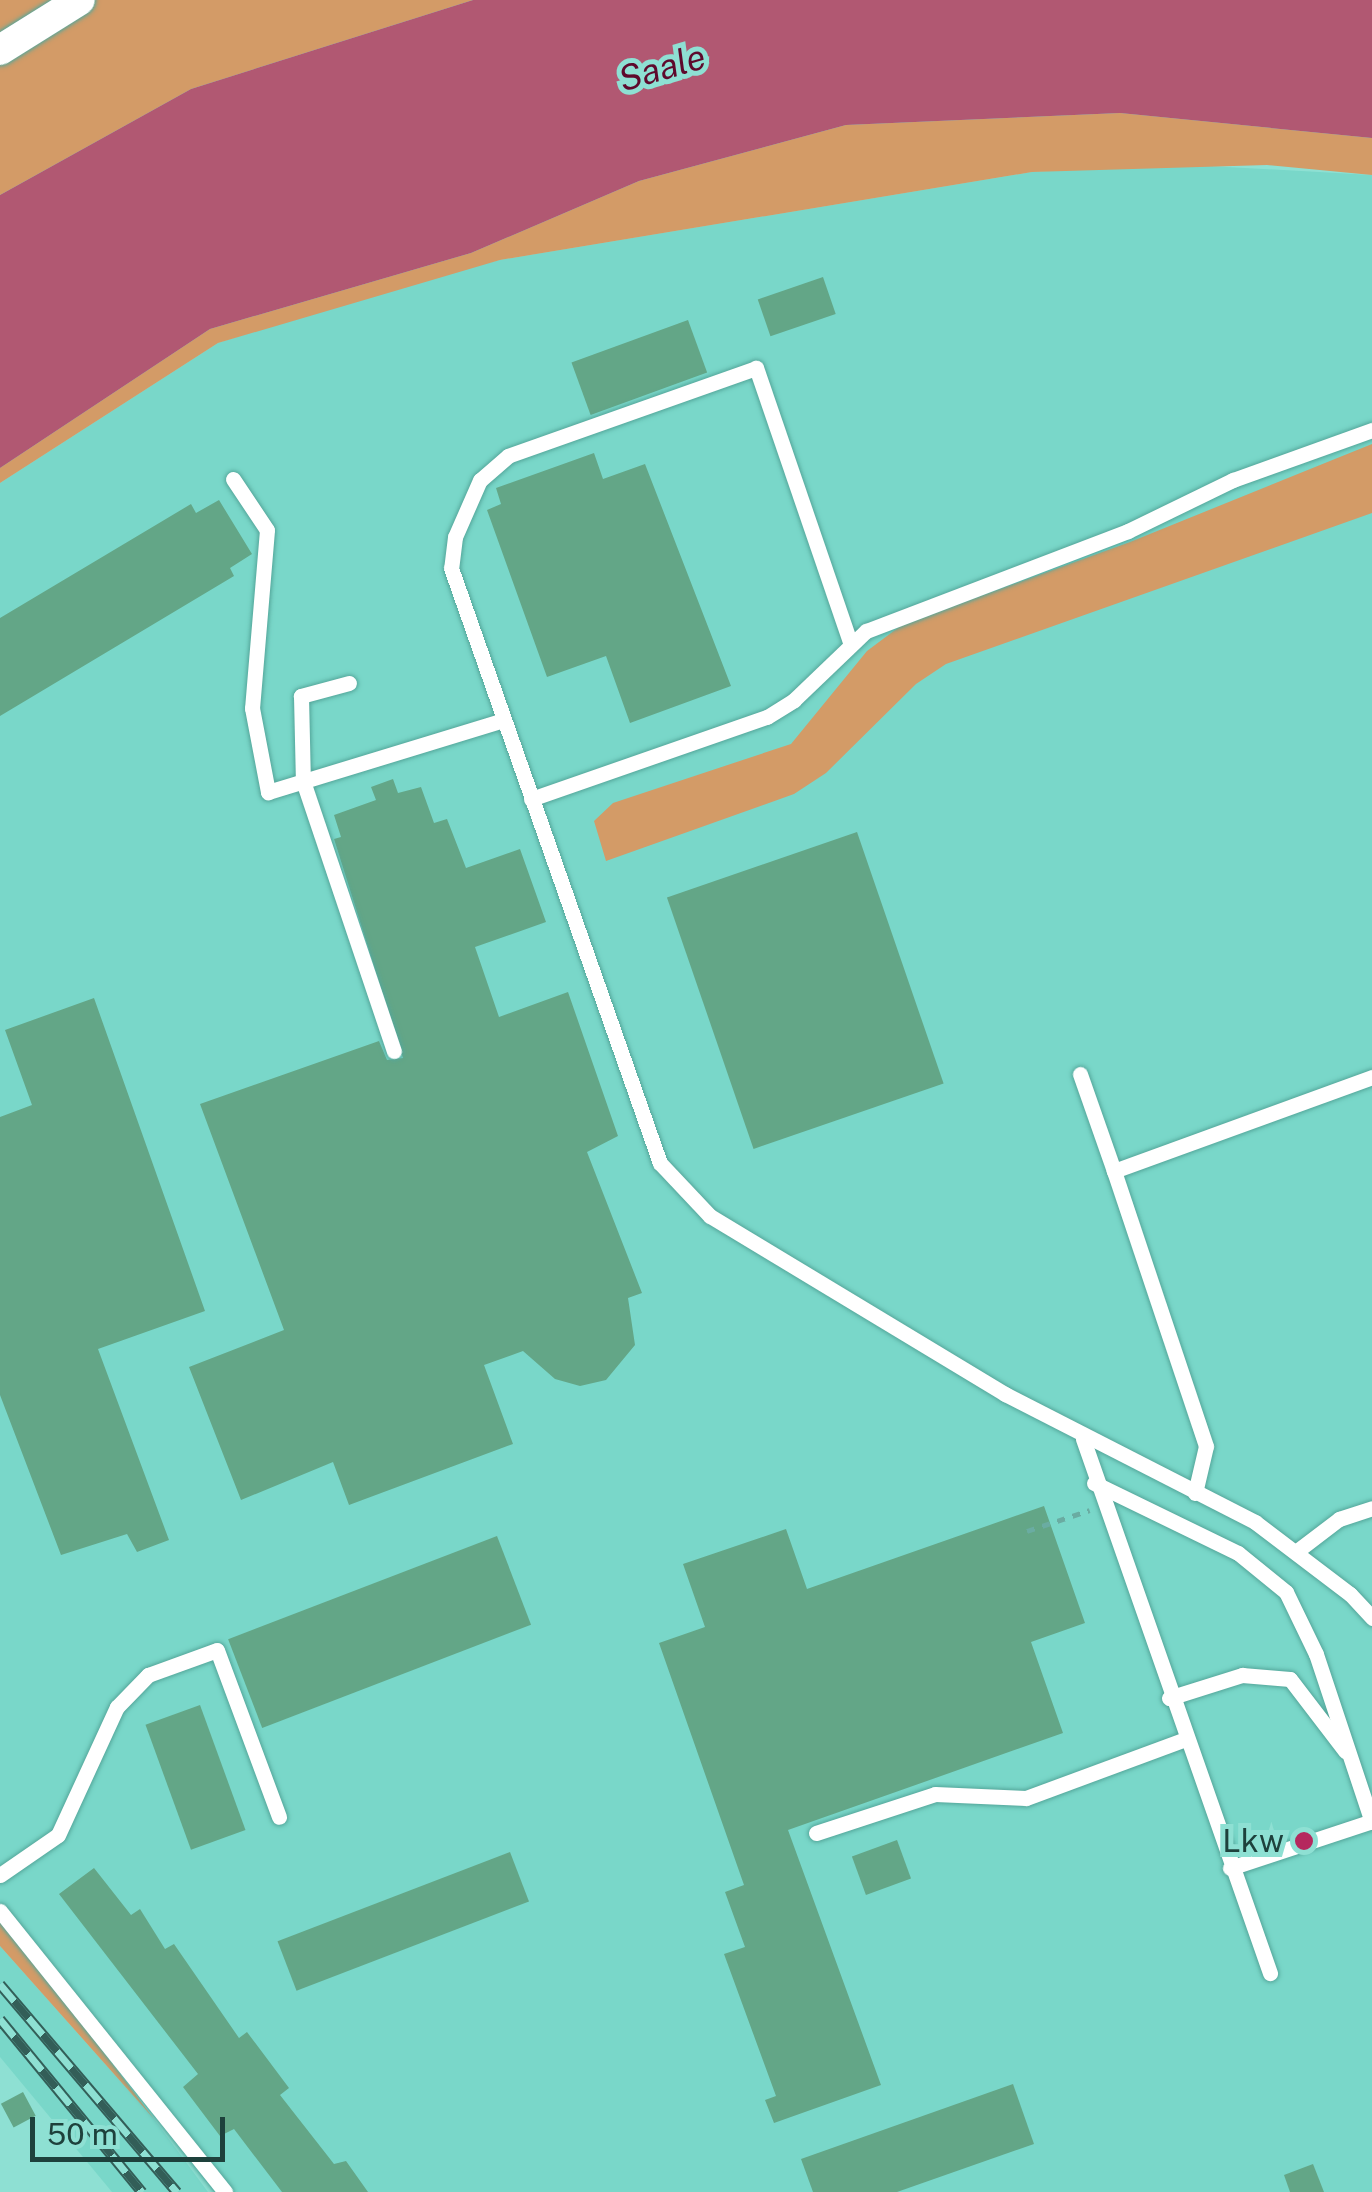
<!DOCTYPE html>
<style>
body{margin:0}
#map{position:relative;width:1372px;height:2192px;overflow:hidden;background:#8ee0d3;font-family:"Public Sans",sans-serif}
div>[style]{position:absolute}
.built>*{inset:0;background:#79d7c9}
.green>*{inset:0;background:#d39b67}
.water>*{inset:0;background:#b15872}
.building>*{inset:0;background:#63a687;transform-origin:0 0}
.path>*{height:5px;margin-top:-2.5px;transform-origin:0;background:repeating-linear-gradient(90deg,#6aaca2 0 8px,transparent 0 16px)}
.roads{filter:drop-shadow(0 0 2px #54a69a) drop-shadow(0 0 2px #54a69a)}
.lane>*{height:15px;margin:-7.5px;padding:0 7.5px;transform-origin:7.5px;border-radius:7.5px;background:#fff}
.street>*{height:30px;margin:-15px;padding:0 15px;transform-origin:15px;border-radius:15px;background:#fff}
.rail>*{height:11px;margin-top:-5.5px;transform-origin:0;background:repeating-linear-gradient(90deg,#8ee0d3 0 22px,#335e58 0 44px);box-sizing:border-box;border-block:2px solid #335e58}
.dots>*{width:28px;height:28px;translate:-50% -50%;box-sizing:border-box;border:5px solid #8ee0d3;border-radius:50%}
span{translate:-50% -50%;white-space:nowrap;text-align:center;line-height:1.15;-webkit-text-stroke:10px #8ee0d3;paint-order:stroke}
.poi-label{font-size:32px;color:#1e413c}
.right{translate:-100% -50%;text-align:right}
.water-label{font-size:35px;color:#5e092c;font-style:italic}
.scale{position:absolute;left:30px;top:2117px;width:195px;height:45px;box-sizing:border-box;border:5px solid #1e413c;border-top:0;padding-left:12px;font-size:30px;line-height:35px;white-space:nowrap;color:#1e413c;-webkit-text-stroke:8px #8ee0d3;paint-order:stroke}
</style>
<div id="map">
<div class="built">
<div style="clip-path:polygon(1173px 164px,1372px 175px,1372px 2192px,214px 2192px,0 1918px,0 483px,218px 343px,411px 281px,500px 260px,1032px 172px)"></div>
<div style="clip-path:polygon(0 1946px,154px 2119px,208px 2192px,112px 2192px,0 2057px)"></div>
</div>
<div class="green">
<div style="clip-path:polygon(0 0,473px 0,191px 89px,0 195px)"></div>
<div style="clip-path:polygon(1120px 113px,1372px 138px,1372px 175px,1267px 165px,1032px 172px,500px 260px,218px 343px,0 483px,0 468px,210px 329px,471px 253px,639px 181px,846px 125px)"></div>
<div style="clip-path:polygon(1372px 444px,1372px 513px,946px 664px,916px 684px,826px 773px,794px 794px,606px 861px,594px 821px,613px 803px,791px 744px,867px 651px,903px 624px,1130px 542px)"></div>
<div style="clip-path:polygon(0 1919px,26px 1949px,154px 2119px,0 1946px)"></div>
</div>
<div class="water">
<div style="clip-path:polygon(473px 0,1372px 0,1372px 138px,1120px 113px,846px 125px,639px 181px,471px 253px,210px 329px,0 468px,0 195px,191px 89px)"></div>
</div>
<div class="building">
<div style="left:823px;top:277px;width:39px;height:69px;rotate:71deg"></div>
<div style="left:688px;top:320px;width:56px;height:124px;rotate:70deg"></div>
<div style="clip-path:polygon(594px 453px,603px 479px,645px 464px,731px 686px,630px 723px,606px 656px,547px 677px,487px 510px,501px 504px,496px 488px)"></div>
<div style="clip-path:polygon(219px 500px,252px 554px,230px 568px,234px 576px,0 716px,0 618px,191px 504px,196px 513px)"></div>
<div style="clip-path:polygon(393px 779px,398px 793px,421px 787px,434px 823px,447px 819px,466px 868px,520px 849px,546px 922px,475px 947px,499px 1017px,568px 992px,618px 1136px,587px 1152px,642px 1293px,628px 1298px,635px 1345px,606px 1380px,580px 1386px,555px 1379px,523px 1351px,484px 1365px,513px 1444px,349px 1505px,333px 1462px,241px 1500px,189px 1367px,284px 1330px,200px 1104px,379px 1041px,387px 1060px,403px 1058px,334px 839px,341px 837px,334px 815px,376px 800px,371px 787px)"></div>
<div style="left:857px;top:832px;width:266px;height:201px;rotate:71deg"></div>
<div style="clip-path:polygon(94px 998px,205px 1311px,98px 1349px,169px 1540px,137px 1552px,127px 1534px,61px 1555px,0 1395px,0 1117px,32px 1105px,5px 1030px)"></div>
<div style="clip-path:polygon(1044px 1506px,1085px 1623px,1031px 1642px,1063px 1733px,788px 1830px,881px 2085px,774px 2123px,765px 2100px,776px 2096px,724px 1954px,745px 1947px,725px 1892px,744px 1885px,659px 1643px,705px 1627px,683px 1564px,786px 1529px,807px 1589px)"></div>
<div style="left:497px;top:1536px;width:95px;height:288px;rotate:69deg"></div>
<div style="left:200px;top:1705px;width:133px;height:58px;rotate:70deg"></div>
<div style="left:897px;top:1840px;width:41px;height:48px;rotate:70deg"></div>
<div style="left:510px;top:1852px;width:53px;height:249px;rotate:69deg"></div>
<div style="clip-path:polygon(94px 1868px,131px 1915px,140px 1909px,165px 1949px,174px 1944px,239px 2038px,247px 2032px,289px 2088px,280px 2095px,334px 2164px,346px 2161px,368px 2192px,282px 2192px,234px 2129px,220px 2136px,183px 2087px,198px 2074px,59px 1894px)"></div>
<div style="clip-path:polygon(1013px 2084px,1034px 2144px,897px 2192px,813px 2192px,801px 2159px)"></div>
<div style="left:23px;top:2092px;width:27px;height:25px;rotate:62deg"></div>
<div style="clip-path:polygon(1313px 2164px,1324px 2192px,1290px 2192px,1284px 2175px)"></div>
</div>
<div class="path">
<div style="left:1027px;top:1531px;width:66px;rotate:-18.4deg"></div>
</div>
<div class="roads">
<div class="lane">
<div style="left:233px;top:479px;width:61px;rotate:56.3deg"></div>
<div style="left:267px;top:530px;width:179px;rotate:94.8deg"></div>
<div style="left:252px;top:708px;width:86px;rotate:79.2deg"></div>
<div style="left:268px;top:792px;width:246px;rotate:-17deg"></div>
<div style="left:850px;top:642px;width:290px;rotate:-108.9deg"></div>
<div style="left:756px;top:368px;width:263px;rotate:160.5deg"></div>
<div style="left:508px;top:456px;width:37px;rotate:139deg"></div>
<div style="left:480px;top:480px;width:62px;rotate:113.7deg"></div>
<div style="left:455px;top:537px;width:31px;rotate:97deg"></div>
<div style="left:451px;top:568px;width:631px;rotate:70.65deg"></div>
<div style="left:660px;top:1163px;width:73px;rotate:46.7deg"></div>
<div style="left:710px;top:1216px;width:345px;rotate:31.1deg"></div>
<div style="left:1005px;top:1394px;width:281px;rotate:27.1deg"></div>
<div style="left:1255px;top:1522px;width:119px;rotate:37.2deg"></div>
<div style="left:1350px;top:1594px;width:33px;rotate:47deg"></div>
<div style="left:349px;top:683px;width:50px;rotate:164.8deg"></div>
<div style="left:301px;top:696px;width:85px;rotate:88.7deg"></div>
<div style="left:303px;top:781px;width:285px;rotate:71.4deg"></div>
<div style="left:531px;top:799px;width:250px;rotate:-19.2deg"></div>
<div style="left:767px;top:717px;width:32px;rotate:-32deg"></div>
<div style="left:794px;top:700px;width:100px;rotate:-43.8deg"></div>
<div style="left:866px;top:631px;width:280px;rotate:-20.9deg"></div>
<div style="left:1128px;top:531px;width:117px;rotate:-25.9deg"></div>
<div style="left:1233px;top:480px;width:148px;rotate:-19.8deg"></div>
<div style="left:1080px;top:1074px;width:103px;rotate:70.7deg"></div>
<div style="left:1083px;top:1439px;width:566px;rotate:70.7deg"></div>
<div style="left:1094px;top:1483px;width:160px;rotate:25.9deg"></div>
<div style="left:1238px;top:1553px;width:62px;rotate:39.1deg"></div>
<div style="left:1286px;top:1592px;width:69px;rotate:64.2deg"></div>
<div style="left:1316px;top:1654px;width:177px;rotate:71.6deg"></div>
<div style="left:1195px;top:1493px;width:48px;rotate:-76.8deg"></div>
<div style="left:1206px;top:1446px;width:290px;rotate:-108.5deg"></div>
<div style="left:1114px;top:1171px;width:275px;rotate:-20deg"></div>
<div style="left:1297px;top:1551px;width:53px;rotate:-37.3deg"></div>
<div style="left:1339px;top:1519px;width:35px;rotate:-18deg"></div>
<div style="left:1169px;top:1698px;width:77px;rotate:-17.5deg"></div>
<div style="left:1242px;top:1675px;width:48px;rotate:4.8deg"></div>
<div style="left:1290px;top:1679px;width:91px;rotate:52.6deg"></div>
<div style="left:816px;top:1833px;width:125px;rotate:-18.1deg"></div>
<div style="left:935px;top:1794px;width:91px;rotate:2.5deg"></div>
<div style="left:1026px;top:1798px;width:167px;rotate:-20.3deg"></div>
<div style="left:1230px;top:1868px;width:150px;rotate:-18.3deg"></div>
<div style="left:0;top:1875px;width:70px;rotate:-34.6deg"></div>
<div style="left:58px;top:1835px;width:141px;rotate:-65.3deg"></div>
<div style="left:117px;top:1707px;width:45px;rotate:-45.9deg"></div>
<div style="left:148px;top:1675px;width:73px;rotate:-19.9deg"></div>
<div style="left:217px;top:1650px;width:178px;rotate:69.6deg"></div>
<div style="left:0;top:1911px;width:360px;rotate:51.3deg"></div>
</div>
<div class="street">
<div style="left:0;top:50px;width:94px;rotate:-32deg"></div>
</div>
</div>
<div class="rail">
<div style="left:0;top:1984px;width:273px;rotate:49.6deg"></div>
<div style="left:0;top:2019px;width:224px;rotate:50.6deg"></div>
</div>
<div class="dots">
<div style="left:1304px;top:1841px;background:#b5285e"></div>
</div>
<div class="poi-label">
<span class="right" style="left:1284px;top:1841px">Lkw</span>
</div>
<div class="water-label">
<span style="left:662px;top:68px;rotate:-16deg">Saale</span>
</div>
<div class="scale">50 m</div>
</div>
